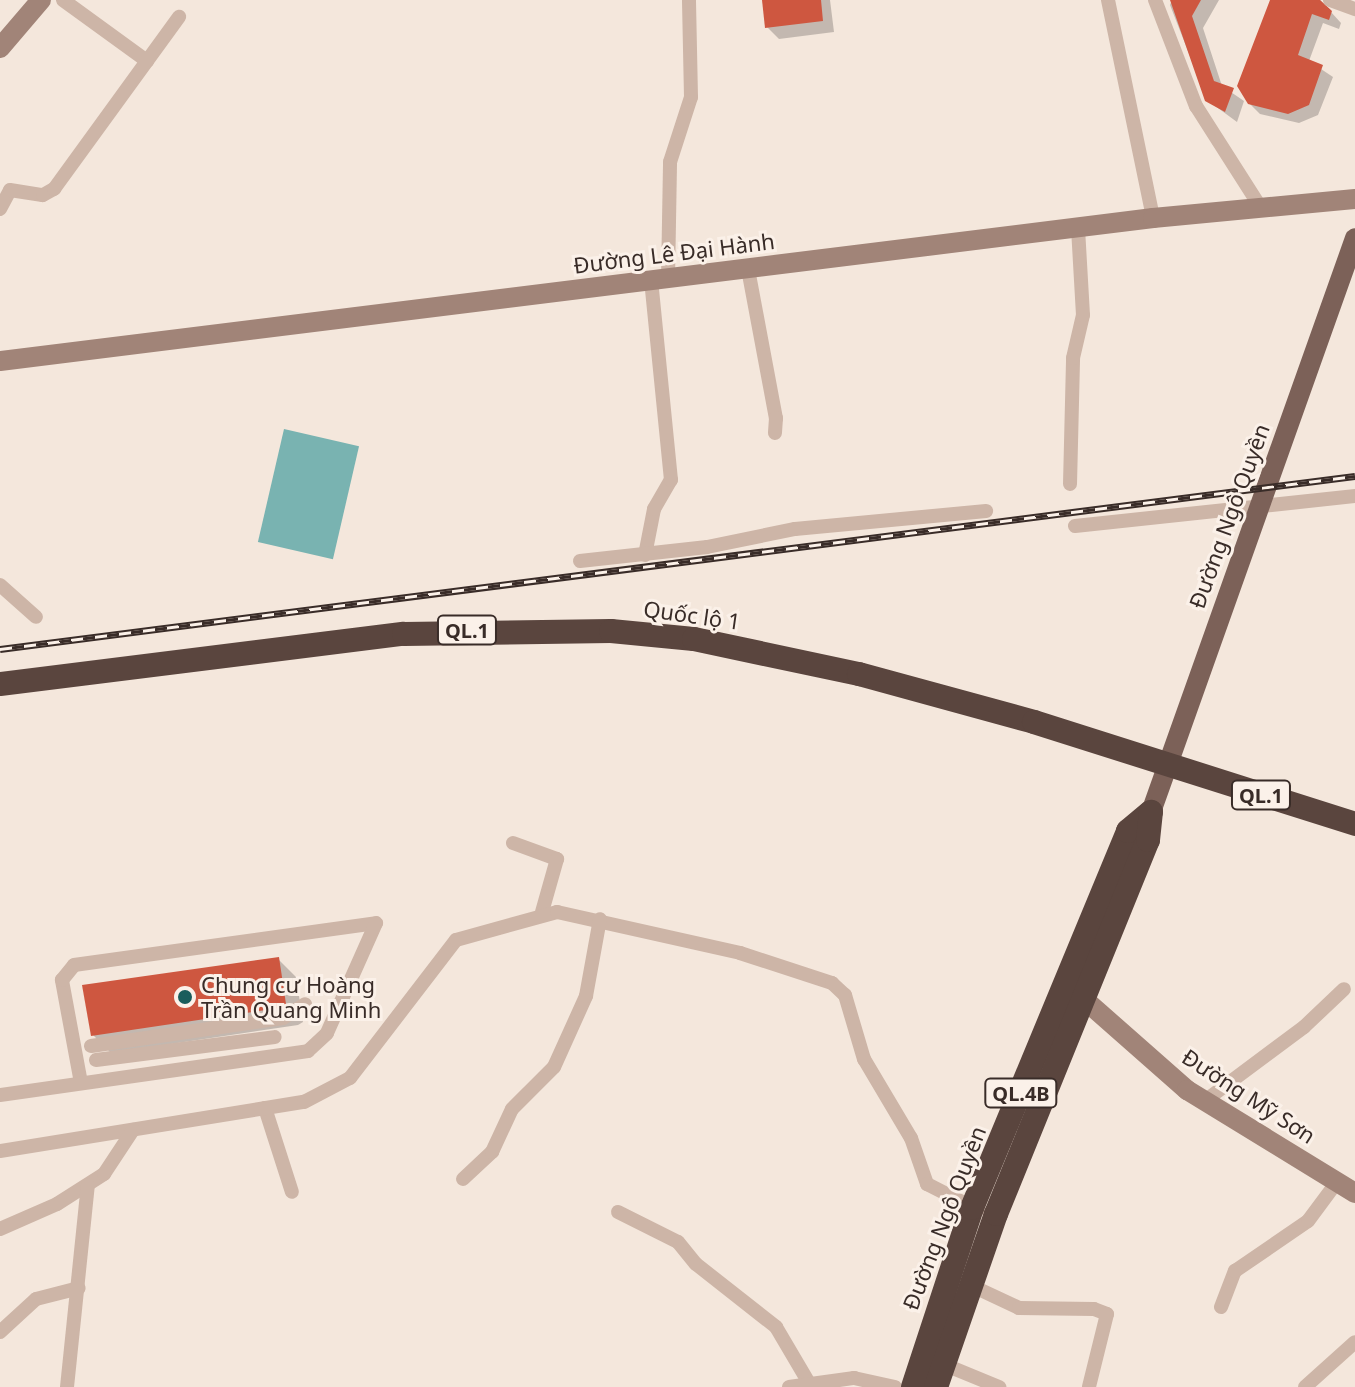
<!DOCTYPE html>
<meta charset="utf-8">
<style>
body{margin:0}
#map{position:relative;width:1355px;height:1387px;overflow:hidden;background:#f4e7dc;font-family:"Noto Sans",sans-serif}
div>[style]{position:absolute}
.water>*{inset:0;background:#79b3b1;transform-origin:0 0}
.shadow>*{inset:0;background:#0003}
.building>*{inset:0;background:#ce5740}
.street>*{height:14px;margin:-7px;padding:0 7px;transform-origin:7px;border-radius:7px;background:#cdb5a7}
.secondary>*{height:20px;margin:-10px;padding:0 10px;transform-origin:10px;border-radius:10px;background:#a18478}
.primary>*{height:20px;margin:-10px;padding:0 10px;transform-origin:10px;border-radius:10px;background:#7c6158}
.highway>*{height:24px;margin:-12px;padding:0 12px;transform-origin:12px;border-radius:12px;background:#5a453e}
.rail>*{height:7px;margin-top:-3.5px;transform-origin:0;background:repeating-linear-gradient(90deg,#fbf1e9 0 12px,#392c28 0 24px);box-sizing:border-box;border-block:2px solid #392c28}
.dots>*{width:22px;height:22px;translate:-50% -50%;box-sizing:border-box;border:4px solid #fbf1e9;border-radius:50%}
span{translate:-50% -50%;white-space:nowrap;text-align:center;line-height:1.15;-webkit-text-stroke:6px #fbf1e9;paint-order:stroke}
.shield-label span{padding:2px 6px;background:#fbf1e9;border:2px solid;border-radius:6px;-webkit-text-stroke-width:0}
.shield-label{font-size:20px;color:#392c28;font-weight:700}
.street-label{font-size:22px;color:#392c28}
.poi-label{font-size:22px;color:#392c28}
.left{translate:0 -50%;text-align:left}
</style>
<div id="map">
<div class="water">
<div style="left:284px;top:429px;width:77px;height:116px;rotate:13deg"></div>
</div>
<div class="shadow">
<div style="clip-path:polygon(764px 0,830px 0,834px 32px,779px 39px,767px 27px)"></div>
<div style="clip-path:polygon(1172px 0,1219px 0,1203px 28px,1222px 86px,1244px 101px,1237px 122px,1207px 100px,1170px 5px)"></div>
<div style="clip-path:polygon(1272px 0,1320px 0,1341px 23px,1339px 29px,1323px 23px,1309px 61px,1333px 77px,1318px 115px,1299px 123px,1260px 114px,1249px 103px)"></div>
<div style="clip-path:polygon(278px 959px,296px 977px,303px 1022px,298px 1025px,111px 1053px,93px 1035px)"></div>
</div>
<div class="building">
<div style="clip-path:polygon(762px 0,821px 0,823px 21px,765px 28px)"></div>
<div style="clip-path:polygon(1170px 0,1201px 0,1192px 16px,1214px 81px,1234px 88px,1225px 112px,1205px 101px)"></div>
<div style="clip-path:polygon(1270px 0,1320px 0,1332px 11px,1329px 20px,1312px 14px,1298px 55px,1323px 65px,1309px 105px,1288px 114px,1248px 104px,1237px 86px)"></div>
<div style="clip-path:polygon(279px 957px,286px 1004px,279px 1008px,91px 1036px,82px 985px)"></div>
</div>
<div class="street">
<div style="left:63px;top:0;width:104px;rotate:36deg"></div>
<div style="left:1108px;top:0;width:223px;rotate:78.3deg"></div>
<div style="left:1155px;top:0;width:114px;rotate:68.9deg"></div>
<div style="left:1196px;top:106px;width:121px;rotate:57.5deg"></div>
<div style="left:1330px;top:0;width:27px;rotate:20deg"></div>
<div style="left:0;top:209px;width:21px;rotate:-62deg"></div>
<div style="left:10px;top:190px;width:33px;rotate:9deg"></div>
<div style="left:43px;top:195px;width:13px;rotate:-29deg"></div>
<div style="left:54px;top:189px;width:213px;rotate:-54deg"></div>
<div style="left:748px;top:269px;width:152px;rotate:79.4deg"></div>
<div style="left:776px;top:418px;width:15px;rotate:94deg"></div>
<div style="left:668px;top:279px;width:117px;rotate:-89deg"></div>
<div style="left:670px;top:162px;width:68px;rotate:-72.1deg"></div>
<div style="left:691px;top:97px;width:97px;rotate:-91.2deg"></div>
<div style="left:1070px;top:484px;width:126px;rotate:-88.6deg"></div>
<div style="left:1073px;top:358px;width:44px;rotate:-76.9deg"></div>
<div style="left:1083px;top:315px;width:88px;rotate:-93.3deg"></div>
<div style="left:1075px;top:526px;width:282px;rotate:-6.1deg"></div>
<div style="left:645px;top:555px;width:47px;rotate:-78.9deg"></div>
<div style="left:654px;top:509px;width:34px;rotate:-60deg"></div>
<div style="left:671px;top:480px;width:200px;rotate:-95.7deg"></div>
<div style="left:580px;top:561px;width:128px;rotate:-6.3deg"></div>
<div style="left:707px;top:547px;width:90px;rotate:-11.6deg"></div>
<div style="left:795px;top:529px;width:192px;rotate:-5.4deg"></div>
<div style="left:0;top:585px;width:48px;rotate:41.6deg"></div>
<div style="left:513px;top:843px;width:47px;rotate:20deg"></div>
<div style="left:557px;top:859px;width:55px;rotate:105.8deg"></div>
<div style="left:91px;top:1046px;width:194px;rotate:-8.3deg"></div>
<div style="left:283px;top:1018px;width:26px;rotate:-32deg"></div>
<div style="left:96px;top:1060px;width:180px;rotate:-7.3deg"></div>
<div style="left:81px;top:1083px;width:105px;rotate:-100.5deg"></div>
<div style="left:62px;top:980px;width:19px;rotate:-51deg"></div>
<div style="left:74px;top:965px;width:305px;rotate:-7.9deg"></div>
<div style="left:0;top:1095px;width:311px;rotate:-8.1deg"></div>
<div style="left:308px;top:1051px;width:26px;rotate:-43deg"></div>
<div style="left:327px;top:1033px;width:120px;rotate:-66deg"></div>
<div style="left:1206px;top:1100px;width:122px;rotate:-36.7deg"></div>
<div style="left:1304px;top:1027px;width:55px;rotate:-43.5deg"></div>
<div style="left:265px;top:1108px;width:88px;rotate:72.2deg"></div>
<div style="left:0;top:1151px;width:308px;rotate:-9.2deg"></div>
<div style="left:304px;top:1102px;width:52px;rotate:-27.6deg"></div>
<div style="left:350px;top:1078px;width:174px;rotate:-52.5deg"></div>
<div style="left:456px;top:940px;width:105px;rotate:-15.5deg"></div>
<div style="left:557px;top:912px;width:188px;rotate:12.6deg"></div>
<div style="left:740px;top:953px;width:97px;rotate:18.1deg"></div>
<div style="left:832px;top:983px;width:18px;rotate:43deg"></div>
<div style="left:845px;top:995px;width:67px;rotate:73.5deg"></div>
<div style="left:864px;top:1059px;width:92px;rotate:59.3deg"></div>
<div style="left:911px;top:1138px;width:49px;rotate:70.8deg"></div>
<div style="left:927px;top:1184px;width:57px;rotate:27deg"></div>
<div style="left:463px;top:1179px;width:40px;rotate:-43deg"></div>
<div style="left:492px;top:1152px;width:47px;rotate:-65.1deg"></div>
<div style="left:512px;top:1109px;width:59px;rotate:-45deg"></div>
<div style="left:554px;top:1067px;width:78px;rotate:-65.7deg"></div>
<div style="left:586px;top:996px;width:78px;rotate:-79.7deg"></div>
<div style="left:618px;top:1212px;width:67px;rotate:26.6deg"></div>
<div style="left:678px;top:1242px;width:28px;rotate:51deg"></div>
<div style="left:696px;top:1264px;width:102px;rotate:38.2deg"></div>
<div style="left:776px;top:1327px;width:65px;rotate:59.5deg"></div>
<div style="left:0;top:1229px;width:62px;rotate:-23.7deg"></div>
<div style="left:57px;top:1204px;width:56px;rotate:-32.6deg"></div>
<div style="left:104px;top:1174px;width:53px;rotate:-56.6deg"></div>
<div style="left:970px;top:1285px;width:54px;rotate:25.1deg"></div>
<div style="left:1019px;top:1308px;width:75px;rotate:0.8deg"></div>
<div style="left:1094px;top:1309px;width:14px;rotate:21deg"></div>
<div style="left:1107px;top:1314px;width:75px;rotate:103.9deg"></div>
<div style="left:1221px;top:1307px;width:39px;rotate:-69deg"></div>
<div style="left:1235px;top:1271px;width:88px;rotate:-34.4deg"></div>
<div style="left:1308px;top:1221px;width:49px;rotate:-53.4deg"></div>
<div style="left:0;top:1332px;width:49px;rotate:-42.5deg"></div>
<div style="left:36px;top:1299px;width:44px;rotate:-14.3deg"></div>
<div style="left:943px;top:1364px;width:61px;rotate:22.3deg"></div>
<div style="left:67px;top:1387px;width:203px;rotate:-84.1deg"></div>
<div style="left:789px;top:1387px;width:66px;rotate:-7.9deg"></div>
<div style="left:854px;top:1378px;width:42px;rotate:12.4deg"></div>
<div style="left:1305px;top:1387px;width:67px;rotate:-42deg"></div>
</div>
<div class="secondary">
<div style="left:0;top:48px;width:63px;rotate:-49.5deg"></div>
<div style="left:0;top:361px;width:1162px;rotate:-7.07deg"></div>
<div style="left:1153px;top:218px;width:203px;rotate:-5.4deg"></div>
<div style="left:1086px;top:1001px;width:135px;rotate:41.4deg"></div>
<div style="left:1187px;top:1090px;width:197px;rotate:31.5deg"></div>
</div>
<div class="primary">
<div style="left:1151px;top:812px;width:609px;rotate:-70.43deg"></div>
</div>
<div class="highway">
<div style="left:0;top:684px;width:407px;rotate:-7.1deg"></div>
<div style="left:404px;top:634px;width:207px;rotate:-0.8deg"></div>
<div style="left:611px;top:631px;width:83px;rotate:5.5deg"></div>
<div style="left:694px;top:639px;width:169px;rotate:12deg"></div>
<div style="left:859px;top:674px;width:181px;rotate:15.3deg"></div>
<div style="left:1034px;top:722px;width:337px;rotate:17.6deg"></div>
<div style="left:913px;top:1387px;width:188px;rotate:-71.8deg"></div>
<div style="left:972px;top:1208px;width:408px;rotate:-67.5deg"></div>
<div style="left:1128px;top:831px;width:30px;rotate:-40deg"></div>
<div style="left:936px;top:1387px;width:183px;rotate:-70.9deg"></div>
<div style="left:996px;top:1214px;width:404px;rotate:-67.9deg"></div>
<div style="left:1148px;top:840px;width:28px;rotate:-84deg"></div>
</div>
<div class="rail">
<div style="left:0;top:649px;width:1366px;rotate:-7.28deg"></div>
</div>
<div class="dots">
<div style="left:185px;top:997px;background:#1a5d5c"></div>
</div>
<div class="shield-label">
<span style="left:467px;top:630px">QL.1</span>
<span style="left:1261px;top:795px">QL.1</span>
<span style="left:1021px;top:1093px">QL.4B</span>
</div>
<div class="street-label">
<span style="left:674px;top:253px;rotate:-7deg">Đường Lê Đại Hành</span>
<span style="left:1229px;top:516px;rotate:-70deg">Đường Ngô Quyền</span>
<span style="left:692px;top:615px;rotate:8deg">Quốc lộ 1</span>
<span style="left:1249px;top:1096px;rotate:33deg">Đường Mỹ Sơn</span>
<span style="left:944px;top:1218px;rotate:-69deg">Đường Ngô Quyền</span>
</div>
<div class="poi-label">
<span class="left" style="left:201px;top:997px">Chung cư Hoàng<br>Trần Quang Minh</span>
</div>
</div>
